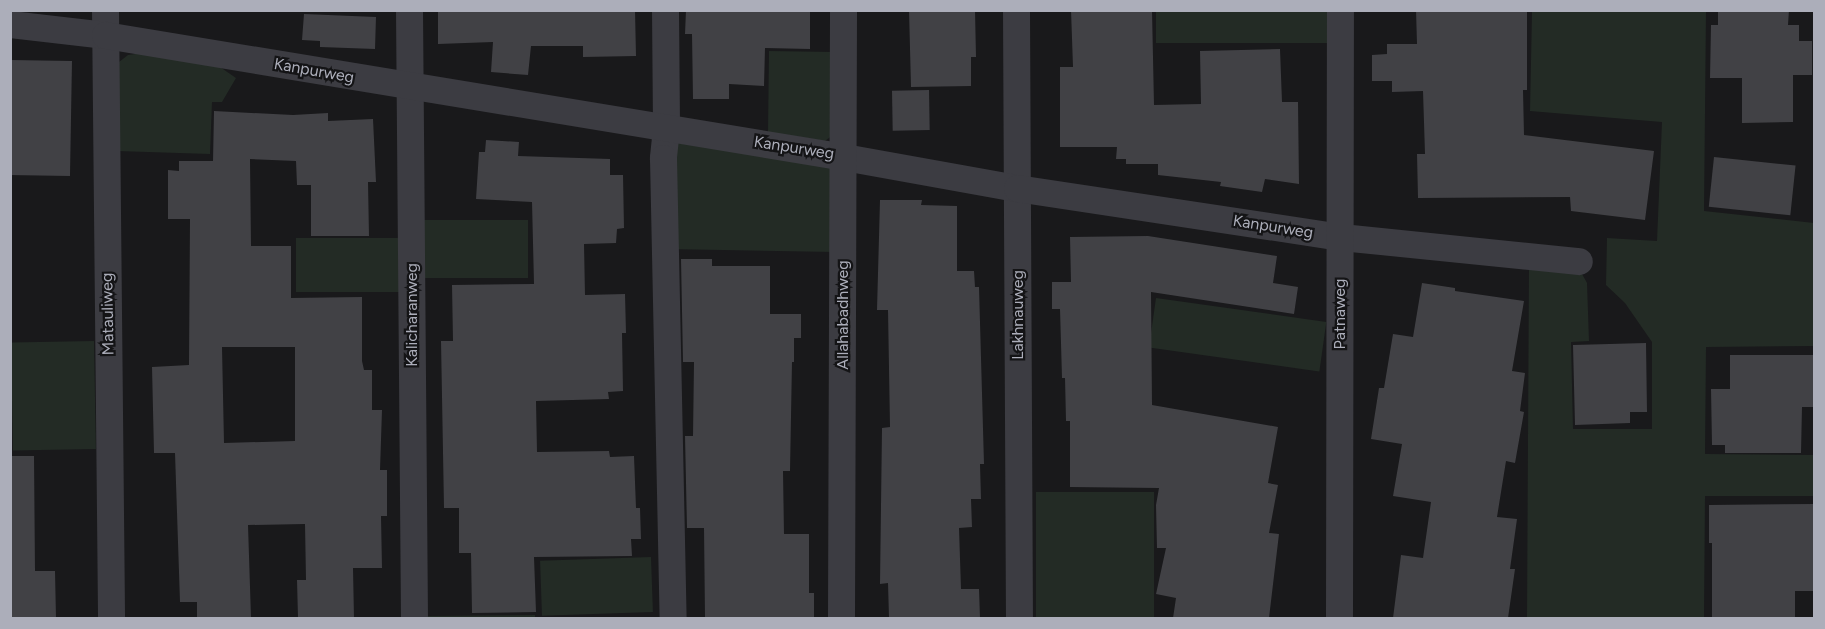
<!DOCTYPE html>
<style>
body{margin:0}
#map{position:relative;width:1825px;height:629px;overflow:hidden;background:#19191b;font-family:Figtree,sans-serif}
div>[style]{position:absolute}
.green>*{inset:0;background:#232b25;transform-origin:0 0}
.building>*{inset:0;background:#414145;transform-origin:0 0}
.minor>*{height:27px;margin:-13.5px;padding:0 13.5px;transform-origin:13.5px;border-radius:13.5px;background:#3c3c42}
span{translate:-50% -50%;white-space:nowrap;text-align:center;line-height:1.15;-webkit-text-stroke:4.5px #141416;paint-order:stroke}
.street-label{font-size:16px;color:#acaeba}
.frame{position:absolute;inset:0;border:12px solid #acaeba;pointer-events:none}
</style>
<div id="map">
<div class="green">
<div style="left:1156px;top:11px;width:173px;height:32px"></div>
<div style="clip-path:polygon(1532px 11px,1706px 11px,1704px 211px,1814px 223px,1814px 346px,1706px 347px,1705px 454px,1814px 455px,1814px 496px,1705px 496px,1704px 618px,1527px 618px,1529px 263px,1581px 272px,1587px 283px,1589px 341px,1571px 342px,1573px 429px,1652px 429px,1652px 342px,1625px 303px,1606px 285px,1607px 238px,1657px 241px,1662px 122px,1530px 111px)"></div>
<div style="clip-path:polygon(769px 51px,834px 52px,833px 135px,825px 141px,768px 132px)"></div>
<div style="clip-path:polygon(142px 53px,220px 67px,236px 78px,222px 102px,212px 102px,210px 154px,117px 151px,119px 62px,128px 55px)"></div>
<div style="clip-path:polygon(675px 141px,833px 168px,835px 252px,666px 249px)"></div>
<div style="left:528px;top:220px;width:58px;height:104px;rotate:90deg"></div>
<div style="left:402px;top:238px;width:54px;height:106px;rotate:90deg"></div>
<div style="left:1156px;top:298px;width:172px;height:50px;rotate:8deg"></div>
<div style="left:94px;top:341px;width:108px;height:83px;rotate:89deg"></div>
<div style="left:1154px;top:492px;width:126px;height:118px;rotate:90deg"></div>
<div style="left:651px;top:557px;width:55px;height:111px;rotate:88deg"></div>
<div style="clip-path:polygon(535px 615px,535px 618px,425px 618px,425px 616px)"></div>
</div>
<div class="building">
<div style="clip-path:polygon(438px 10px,635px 10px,636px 56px,583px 57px,583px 46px,531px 46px,528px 75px,491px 72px,493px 42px,438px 44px)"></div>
<div style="clip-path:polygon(686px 10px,810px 10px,810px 49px,765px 48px,764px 86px,729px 84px,729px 99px,693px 99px,692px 34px,685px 34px)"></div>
<div style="clip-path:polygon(909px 10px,975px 10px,976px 57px,971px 57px,971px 86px,911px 87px)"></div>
<div style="clip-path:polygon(1071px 10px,1152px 10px,1154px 105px,1201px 104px,1200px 51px,1280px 49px,1282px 102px,1298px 102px,1299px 184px,1265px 179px,1262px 192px,1220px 186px,1221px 182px,1158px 175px,1158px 164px,1126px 164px,1126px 159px,1116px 159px,1117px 147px,1060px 147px,1060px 67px,1073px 67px)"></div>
<div style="clip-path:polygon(1416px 10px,1527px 10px,1527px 90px,1523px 90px,1524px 135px,1654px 151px,1645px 220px,1571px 211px,1570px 197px,1418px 198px,1417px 154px,1425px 154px,1423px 91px,1392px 92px,1392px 81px,1372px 81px,1372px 55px,1387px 54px,1387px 44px,1417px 44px)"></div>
<div style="clip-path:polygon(1718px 10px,1789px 10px,1788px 25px,1799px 25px,1799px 41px,1812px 41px,1812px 75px,1793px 75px,1793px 122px,1742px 123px,1742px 78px,1710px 78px,1711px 25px,1718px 25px)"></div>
<div style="clip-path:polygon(304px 14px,376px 17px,375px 49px,320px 47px,320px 41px,302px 40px)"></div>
<div style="left:10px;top:60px;width:62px;height:115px;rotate:1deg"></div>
<div style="left:929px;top:90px;width:40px;height:37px;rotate:89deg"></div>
<div style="clip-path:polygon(evenodd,214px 111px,293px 115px,328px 113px,328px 121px,373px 119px,376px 182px,368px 182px,369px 236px,311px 236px,311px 185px,297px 185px,296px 161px,250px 159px,251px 246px,291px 246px,291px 298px,362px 297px,362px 361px,364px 370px,372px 370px,372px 410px,382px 410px,380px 470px,387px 470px,387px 516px,381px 516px,382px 568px,353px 568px,354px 618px,298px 618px,297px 580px,306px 580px,305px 524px,248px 525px,251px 618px,197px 618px,197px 602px,180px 602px,175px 453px,154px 453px,152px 367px,189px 365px,190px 219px,168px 219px,168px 170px,179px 171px,179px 161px,213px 161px,214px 111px,222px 347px,295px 347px,295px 441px,224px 443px,222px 347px)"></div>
<div style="clip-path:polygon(486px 140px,519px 142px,518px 156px,610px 159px,610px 175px,623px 175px,624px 228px,617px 229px,616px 243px,584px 244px,585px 295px,625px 294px,626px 333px,622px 333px,623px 391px,608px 392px,609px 399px,536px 401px,537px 452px,609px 451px,610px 457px,634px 456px,636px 508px,640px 508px,641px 539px,631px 539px,632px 556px,534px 557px,536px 612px,472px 613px,471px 553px,459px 553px,459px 508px,444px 508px,441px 341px,453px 341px,452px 285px,534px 284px,532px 202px,476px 199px,479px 152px,485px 152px)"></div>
<div style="left:1714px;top:157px;width:82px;height:50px;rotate:6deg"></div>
<div style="clip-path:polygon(880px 200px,922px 200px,921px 205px,957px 206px,957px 271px,974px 271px,975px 287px,979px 287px,984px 464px,980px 464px,981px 499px,971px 499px,972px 527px,959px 528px,961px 589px,979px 589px,980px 618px,889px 618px,888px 583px,880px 584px,882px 428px,890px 427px,888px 310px,877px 310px)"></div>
<div style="clip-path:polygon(1148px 236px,1277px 256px,1273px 283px,1298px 287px,1294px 314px,1151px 292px,1152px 405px,1278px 427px,1268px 483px,1278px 485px,1269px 533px,1279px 534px,1269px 618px,1173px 618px,1176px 598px,1156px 594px,1166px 548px,1157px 548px,1156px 505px,1159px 488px,1070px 487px,1070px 421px,1066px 421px,1065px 378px,1062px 378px,1060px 309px,1052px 309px,1052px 282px,1071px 282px,1070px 237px)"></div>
<div style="clip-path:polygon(681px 259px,712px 259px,712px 266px,770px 266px,770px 314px,801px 314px,801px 338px,794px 338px,794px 362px,792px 362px,790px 471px,783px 471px,784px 534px,809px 534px,809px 593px,814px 593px,814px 617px,705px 618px,704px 528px,687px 528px,685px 436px,693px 436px,694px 362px,683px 362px)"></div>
<div style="clip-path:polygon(1422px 283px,1455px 288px,1455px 291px,1524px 301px,1512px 371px,1525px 373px,1520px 411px,1524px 412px,1515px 463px,1506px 461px,1497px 517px,1517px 519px,1510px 569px,1515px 569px,1508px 618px,1393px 618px,1401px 555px,1423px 558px,1431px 502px,1393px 496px,1402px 444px,1371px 439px,1379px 388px,1384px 388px,1393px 334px,1413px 337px)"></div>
<div style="clip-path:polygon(1646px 343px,1647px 412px,1630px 412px,1630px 423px,1575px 425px,1573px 345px)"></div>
<div style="clip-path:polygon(1730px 355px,1813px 355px,1813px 407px,1802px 407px,1801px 453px,1725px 453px,1725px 445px,1712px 445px,1711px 389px,1730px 389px)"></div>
<div style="clip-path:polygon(10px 456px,34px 456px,35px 571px,55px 571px,56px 618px,10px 618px)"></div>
<div style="clip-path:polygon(1815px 504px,1815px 591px,1795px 591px,1795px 618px,1712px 618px,1712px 543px,1709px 543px,1709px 505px)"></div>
</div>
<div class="minor">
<div style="left:105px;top:10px;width:608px;rotate:89.43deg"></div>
<div style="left:409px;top:10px;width:608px;rotate:89.53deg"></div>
<div style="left:665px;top:10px;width:118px;rotate:89.5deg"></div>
<div style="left:666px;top:128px;width:30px;rotate:96deg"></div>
<div style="left:663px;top:158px;width:460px;rotate:88.8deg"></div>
<div style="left:1016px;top:10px;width:608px;rotate:89.72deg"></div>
<div style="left:10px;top:24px;width:96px;rotate:6.6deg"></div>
<div style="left:105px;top:35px;width:749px;rotate:9.37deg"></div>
<div style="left:844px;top:157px;width:176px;rotate:10.2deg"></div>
<div style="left:1017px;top:188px;width:328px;rotate:8.6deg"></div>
<div style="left:1341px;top:237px;width:239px;rotate:5.8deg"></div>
<div style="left:841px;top:618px;width:608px;rotate:-89.81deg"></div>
<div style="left:1339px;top:618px;width:608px;rotate:-89.91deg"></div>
</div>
<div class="street-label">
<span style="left:314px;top:71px;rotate:10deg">Kanpurweg</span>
<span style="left:794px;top:148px;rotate:9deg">Kanpurweg</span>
<span style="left:1273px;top:227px;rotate:9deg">Kanpurweg</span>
<span style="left:108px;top:314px;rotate:-91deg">Matauliweg</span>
<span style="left:1340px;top:314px;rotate:-90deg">Patnaweg</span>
<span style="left:412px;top:315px;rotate:-90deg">Kalicharanweg</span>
<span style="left:843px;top:315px;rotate:-90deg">Allahabadhweg</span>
<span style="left:1018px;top:315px;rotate:-90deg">Lakhnauweg</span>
</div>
<div class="frame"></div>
</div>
